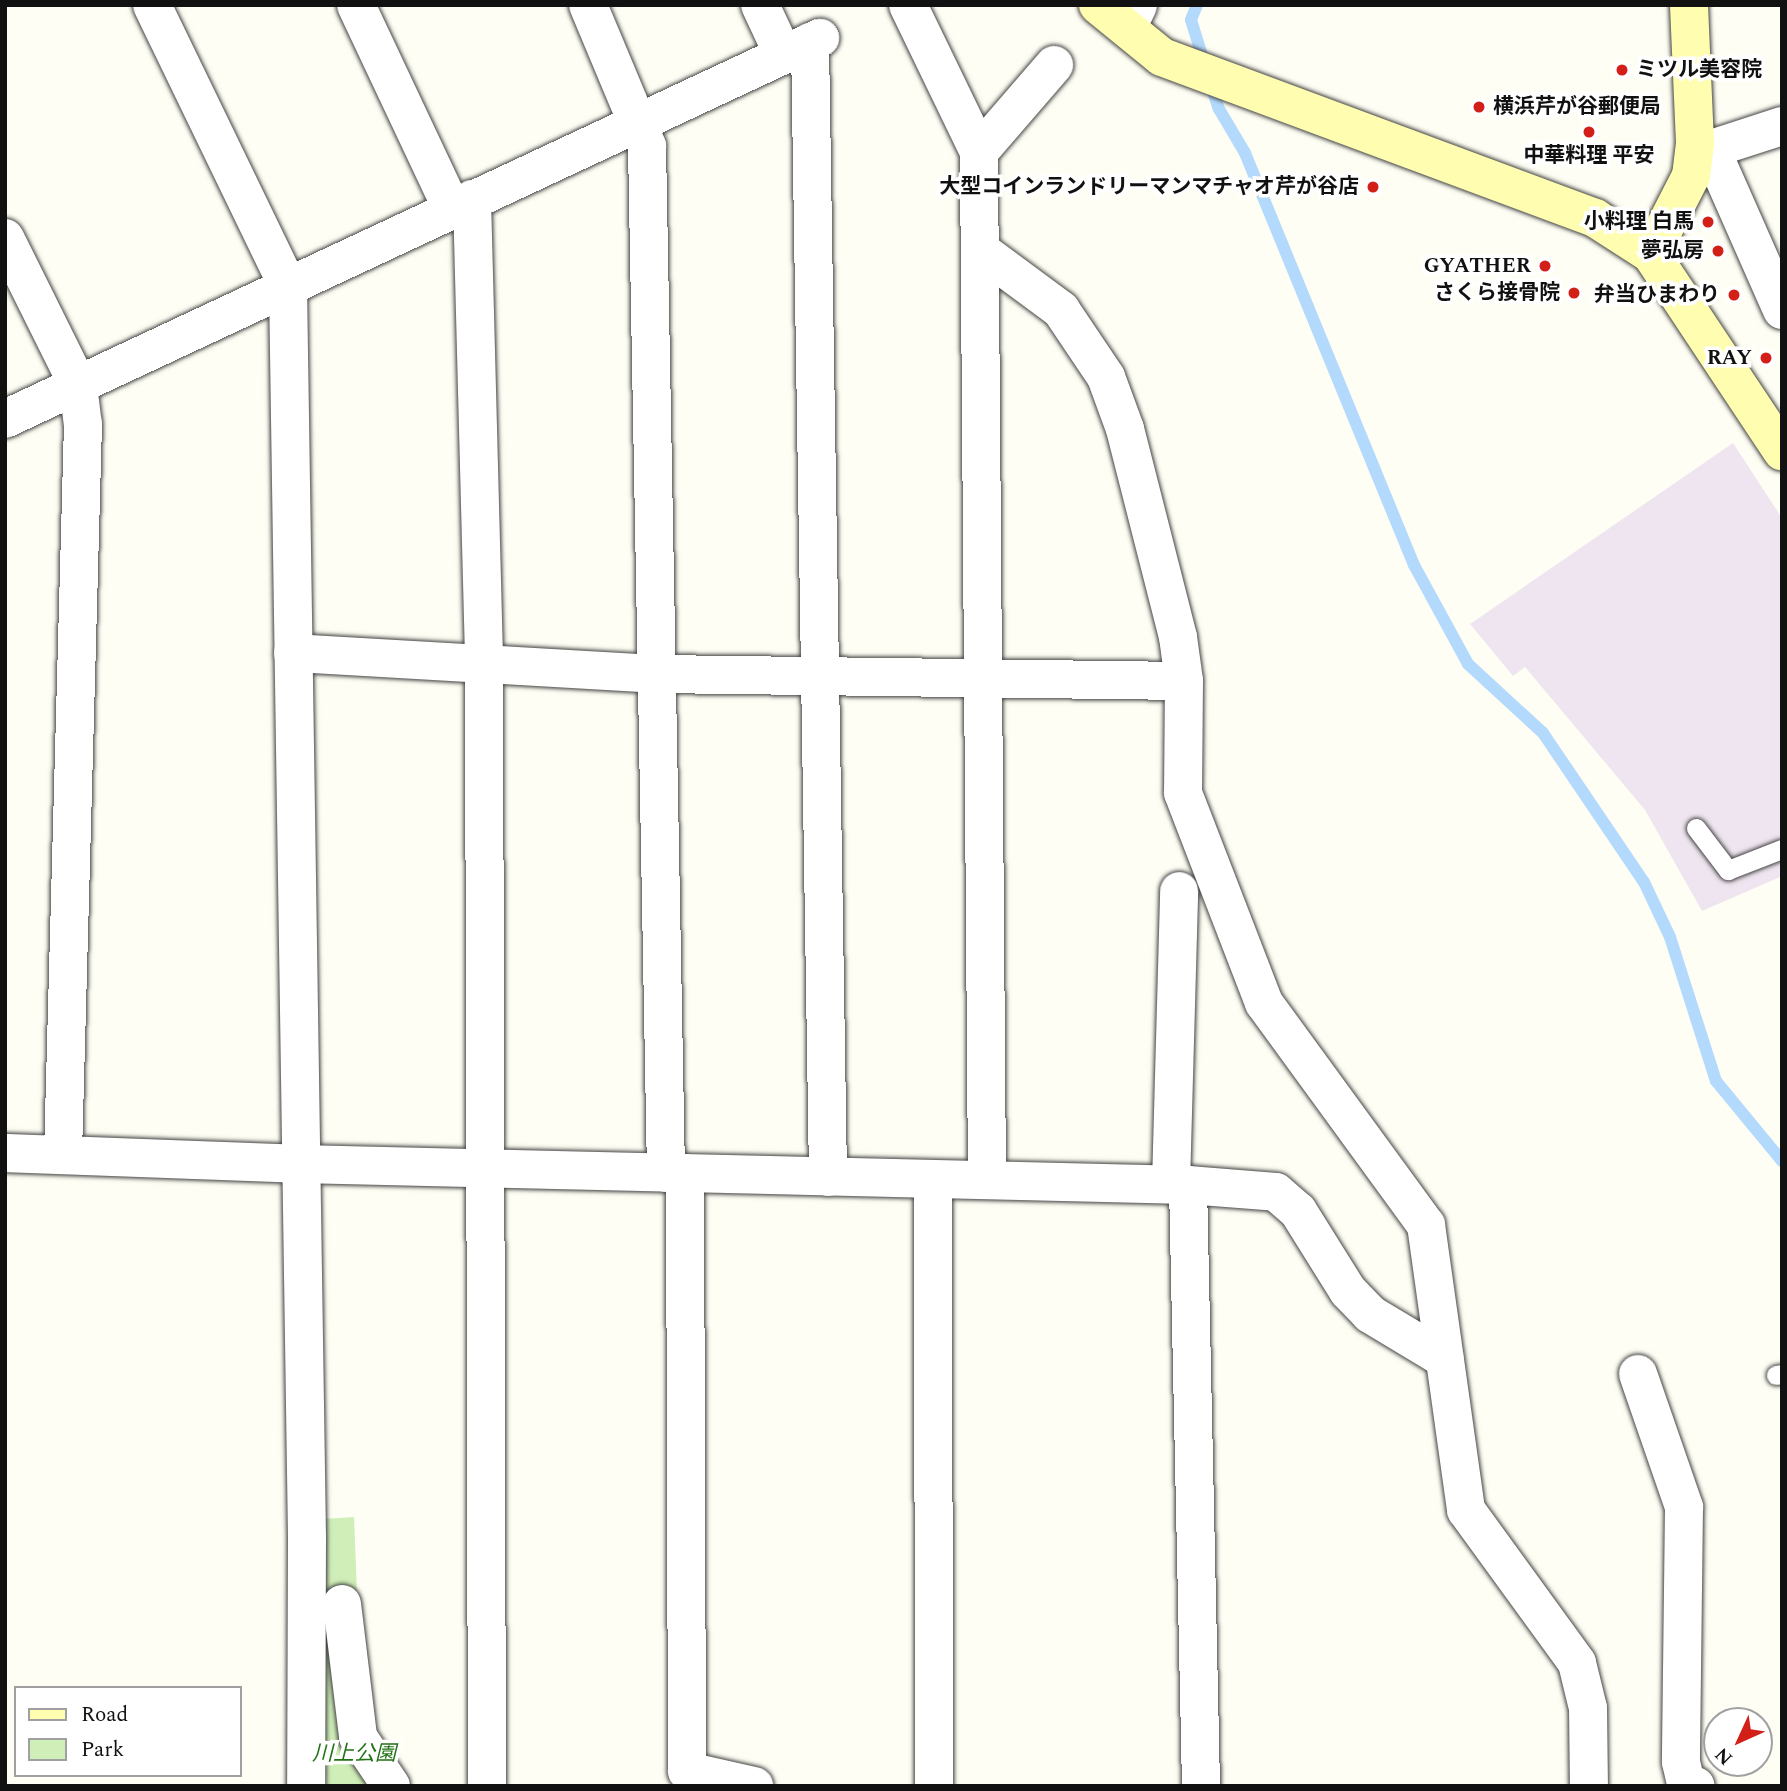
<!DOCTYPE html>
<meta charset="utf-8">
<style>
body{margin:0}
#map{position:relative;width:1787px;height:1791px;overflow:hidden;background:#fffef4;font-family:Spectral,"Noto Sans JP",serif}
div>[style]{position:absolute}
.industrial>*{inset:0;background:#efe5f0}
.green>*{inset:0;background:#d0efb8}
.stream>*{height:12px;margin:-6px;padding:0 6px;transform-origin:6px;border-radius:6px;background:#b3dafd}
.roads{filter:drop-shadow(0 0 2px #444) drop-shadow(0 0 2px #444)}
.lane>*{height:19px;margin:-9.5px;padding:0 9.5px;transform-origin:9.5px;border-radius:9.5px;background:#fff}
.street>*{height:38px;margin:-19px;padding:0 19px;transform-origin:19px;border-radius:19px;background:#fff}
.secondary>*{height:38px;margin:-19px;padding:0 19px;transform-origin:19px;border-radius:19px;background:#fffdaf}
.dots>*{width:19px;height:19px;translate:-50% -50%;box-sizing:border-box;border:4px solid #fff;border-radius:50%}
span{translate:-50% -50%;white-space:nowrap;text-align:center;line-height:1.15;-webkit-text-stroke:7px #fff;paint-order:stroke}
.poi-label{font-size:21px;color:#111;font-weight:700}
.left{translate:0 -50%;text-align:left}
.right{translate:-100% -50%;text-align:right}
.park-label{font-size:21px;color:#237118;font-style:italic}
.frame{position:absolute;inset:0;border:7px solid #111;pointer-events:none}
.legend{position:absolute;left:14px;top:1686px;width:228px;height:91px;box-sizing:border-box;background:#fff;border:2px solid #a0a0a0;margin:0;padding:9px 12px;list-style:none;font-size:21px;color:#111}
.legend li{display:flex;align-items:center;gap:14px;height:35px}
.legend b{width:35px;border:2px solid #a0a0a0}
.north{position:absolute;left:1703px;top:1707px;width:70px;height:70px;box-sizing:border-box;background:#fff;border:2px solid #a0a0a0;border-radius:50%;rotate:225deg;font-size:19px;font-weight:700;line-height:28px;text-align:center;color:#111}
.north::after{content:'';display:block;margin:auto;width:24px;height:32px;background:#d21f18;clip-path:polygon(50% 0,100% 100%,50% 72%,0 100%)}
</style>
<div id="map">
<div class="industrial">
<div style="clip-path:polygon(1733px 443px,1782px 518px,1782px 876px,1702px 911px,1645px 810px,1525px 667px,1513px 676px,1470px 624px)"></div>
</div>
<div class="green">
<div style="clip-path:polygon(354px 1517px,360px 1668px,373px 1729px,409px 1786px,327px 1786px,321px 1653px,323px 1519px)"></div>
</div>
<div class="stream">
<div style="left:1197px;top:5px;width:16px;rotate:112deg"></div>
<div style="left:1191px;top:20px;width:47px;rotate:72.7deg"></div>
<div style="left:1210px;top:82px;width:28px;rotate:72deg"></div>
<div style="left:1219px;top:109px;width:51px;rotate:59.4deg"></div>
<div style="left:1245px;top:153px;width:445px;rotate:67.7deg"></div>
<div style="left:1414px;top:565px;width:113px;rotate:61.4deg"></div>
<div style="left:1468px;top:664px;width:102px;rotate:42.6deg"></div>
<div style="left:1543px;top:733px;width:180px;rotate:55.9deg"></div>
<div style="left:1644px;top:882px;width:61px;rotate:64.7deg"></div>
<div style="left:1670px;top:937px;width:151px;rotate:72.3deg"></div>
<div style="left:1716px;top:1081px;width:104px;rotate:50.5deg"></div>
</div>
<div class="roads">
<div class="lane">
<div style="left:1696px;top:828px;width:53px;rotate:52.7deg"></div>
<div style="left:1728px;top:870px;width:58px;rotate:-21.3deg"></div>
<div style="left:1776px;top:1375px;width:6px;rotate:-9deg"></div>
</div>
<div class="street">
<div style="left:152px;top:5px;width:312px;rotate:64.2deg"></div>
<div style="left:288px;top:286px;width:1253px;rotate:89.13deg"></div>
<div style="left:307px;top:1539px;width:247px;rotate:90.2deg"></div>
<div style="left:356px;top:5px;width:225px;rotate:64.8deg"></div>
<div style="left:588px;top:5px;width:153px;rotate:67.3deg"></div>
<div style="left:647px;top:146px;width:1027px;rotate:88.94deg"></div>
<div style="left:760px;top:5px;width:54px;rotate:64.9deg"></div>
<div style="left:908px;top:5px;width:163px;rotate:64.2deg"></div>
<div style="left:1127px;top:28px;width:25px;rotate:-64deg"></div>
<div style="left:810px;top:42px;width:1135px;rotate:89.09deg"></div>
<div style="left:1695px;top:143px;width:17px;rotate:21deg"></div>
<div style="left:1711px;top:149px;width:176px;rotate:66.2deg"></div>
<div style="left:1711px;top:149px;width:75px;rotate:-17.9deg"></div>
<div style="left:472px;top:199px;width:465px;rotate:88.5deg"></div>
<div style="left:484px;top:664px;width:1122px;rotate:89.85deg"></div>
<div style="left:5px;top:238px;width:164px;rotate:63.6deg"></div>
<div style="left:78px;top:385px;width:39px;rotate:83deg"></div>
<div style="left:83px;top:424px;width:731px;rotate:91.57deg"></div>
<div style="left:980px;top:250px;width:101px;rotate:36.5deg"></div>
<div style="left:1061px;top:310px;width:81px;rotate:56.1deg"></div>
<div style="left:1106px;top:377px;width:55px;rotate:69.9deg"></div>
<div style="left:1125px;top:429px;width:215px;rotate:75.7deg"></div>
<div style="left:1178px;top:637px;width:44px;rotate:82.2deg"></div>
<div style="left:1184px;top:681px;width:112px;rotate:90.5deg"></div>
<div style="left:1183px;top:793px;width:225px;rotate:68.9deg"></div>
<div style="left:1264px;top:1003px;width:275px;rotate:53.9deg"></div>
<div style="left:1426px;top:1225px;width:288px;rotate:82deg"></div>
<div style="left:1466px;top:1510px;width:189px;rotate:54deg"></div>
<div style="left:1577px;top:1663px;width:46px;rotate:76.3deg"></div>
<div style="left:1588px;top:1708px;width:78px;rotate:89.3deg"></div>
<div style="left:5px;top:419px;width:900px;rotate:-25.06deg"></div>
<div style="left:293px;top:653px;width:365px;rotate:3.3deg"></div>
<div style="left:657px;top:674px;width:527px;rotate:0.76deg"></div>
<div style="left:5px;top:1153px;width:294px;rotate:2.1deg"></div>
<div style="left:299px;top:1164px;width:889px;rotate:1.35deg"></div>
<div style="left:1188px;top:1185px;width:88px;rotate:4.5deg"></div>
<div style="left:1276px;top:1192px;width:29px;rotate:41deg"></div>
<div style="left:1298px;top:1211px;width:94px;rotate:58deg"></div>
<div style="left:1348px;top:1291px;width:32px;rotate:46deg"></div>
<div style="left:1370px;top:1314px;width:87px;rotate:31deg"></div>
<div style="left:685px;top:1173px;width:598px;rotate:89.81deg"></div>
<div style="left:687px;top:1771px;width:69px;rotate:12.6deg"></div>
<div style="left:933px;top:1179px;width:607px;rotate:89.91deg"></div>
<div style="left:987px;top:1180px;width:1028px;rotate:-90.45deg"></div>
<div style="left:979px;top:152px;width:115px;rotate:-49.2deg"></div>
<div style="left:1171px;top:1184px;width:293px;rotate:-88.4deg"></div>
<div style="left:1188px;top:1185px;width:601px;rotate:88.76deg"></div>
<div style="left:1638px;top:1374px;width:141px;rotate:70.9deg"></div>
<div style="left:1684px;top:1507px;width:255px;rotate:90.7deg"></div>
<div style="left:1681px;top:1762px;width:22px;rotate:77deg"></div>
<div style="left:1686px;top:1783px;width:10px;rotate:17deg"></div>
<div style="left:342px;top:1604px;width:134px;rotate:83.1deg"></div>
<div style="left:358px;top:1737px;width:59px;rotate:56deg"></div>
</div>
<div class="secondary">
<div style="left:1098px;top:5px;width:82px;rotate:39.1deg"></div>
<div style="left:1162px;top:57px;width:462px;rotate:20.4deg"></div>
<div style="left:1595px;top:218px;width:67px;rotate:32.7deg"></div>
<div style="left:1651px;top:254px;width:237px;rotate:56.4deg"></div>
<div style="left:1651px;top:254px;width:88px;rotate:-62.9deg"></div>
<div style="left:1691px;top:176px;width:33px;rotate:-83deg"></div>
<div style="left:1695px;top:143px;width:138px;rotate:-92.5deg"></div>
</div>
</div>
<div class="dots">
<div style="left:1622px;top:70px;background:#d21f18"></div>
<div style="left:1479px;top:107px;background:#d21f18"></div>
<div style="left:1589px;top:132px;background:#d21f18"></div>
<div style="left:1373px;top:187px;background:#d21f18"></div>
<div style="left:1708px;top:222px;background:#d21f18"></div>
<div style="left:1718px;top:251px;background:#d21f18"></div>
<div style="left:1545px;top:266px;background:#d21f18"></div>
<div style="left:1574px;top:293px;background:#d21f18"></div>
<div style="left:1734px;top:295px;background:#d21f18"></div>
<div style="left:1766px;top:358px;background:#d21f18"></div>
</div>
<div class="poi-label">
<span class="left" style="left:1636px;top:70px">ミツル美容院</span>
<span class="left" style="left:1493px;top:107px">横浜芹が谷郵便局</span>
<span style="left:1589px;top:156px">中華料理 平安</span>
<span class="right" style="left:1359px;top:187px">大型コインランドリーマンマチャオ芹が谷店</span>
<span class="right" style="left:1694px;top:222px">小料理 白馬</span>
<span class="right" style="left:1704px;top:251px">夢弘房</span>
<span class="right" style="left:1531px;top:266px">GYATHER</span>
<span class="right" style="left:1560px;top:293px">さくら接骨院</span>
<span class="right" style="left:1720px;top:295px">弁当ひまわり</span>
<span class="right" style="left:1752px;top:358px">RAY</span>
</div>
<div class="park-label">
<span style="left:354px;top:1754px">川上公園</span>
</div>
<div class="frame"></div>
<ul class="legend">
<li><b style="height:9px;background:#fffdaf"></b>Road</li>
<li><b style="height:19px;background:#d0efb8"></b>Park</li>
</ul>
<div class="north">N</div>
</div>
